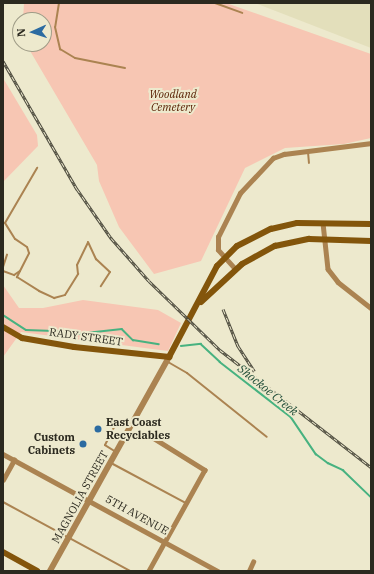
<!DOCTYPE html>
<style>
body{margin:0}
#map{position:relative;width:374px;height:574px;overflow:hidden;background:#ede9cd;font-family:"IBM Plex Serif",serif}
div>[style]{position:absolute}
.built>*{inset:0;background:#e3dfbb}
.green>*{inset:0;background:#f7c6b3}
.stream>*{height:1.5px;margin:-0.75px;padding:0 0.75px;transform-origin:0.75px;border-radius:0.75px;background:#47b280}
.service>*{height:2px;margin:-1px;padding:0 1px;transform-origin:1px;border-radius:1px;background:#ab8351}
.minor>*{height:4.5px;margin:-2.25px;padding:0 2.25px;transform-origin:2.25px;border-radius:2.25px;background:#ab8351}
.tertiary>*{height:5.5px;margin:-2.75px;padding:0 2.75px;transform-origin:2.75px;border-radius:2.75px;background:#ab8351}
.secondary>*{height:6px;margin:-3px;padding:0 3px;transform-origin:3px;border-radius:3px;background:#83550b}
.rail>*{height:3px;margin-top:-1.5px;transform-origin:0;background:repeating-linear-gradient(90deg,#ede9cd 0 4.5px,#4b493c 0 9px);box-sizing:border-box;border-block:1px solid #4b493c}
.dots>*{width:11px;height:11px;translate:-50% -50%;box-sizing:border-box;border:2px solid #ede9cd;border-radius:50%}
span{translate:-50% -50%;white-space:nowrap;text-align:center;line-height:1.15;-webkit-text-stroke:4px #ede9cd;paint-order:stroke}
.park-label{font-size:11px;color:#571d01;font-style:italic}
.street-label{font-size:11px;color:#2b291f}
.poi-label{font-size:11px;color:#2b291f;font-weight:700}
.left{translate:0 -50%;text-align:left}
.right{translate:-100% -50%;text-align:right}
.water-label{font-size:12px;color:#214d38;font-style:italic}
.frame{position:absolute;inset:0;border:4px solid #2b291f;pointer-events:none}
.north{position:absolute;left:12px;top:12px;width:40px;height:40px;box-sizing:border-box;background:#ede9cd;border:1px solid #9f9c87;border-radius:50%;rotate:267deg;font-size:11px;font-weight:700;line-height:16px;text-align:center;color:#2b291f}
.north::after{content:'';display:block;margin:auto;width:14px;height:18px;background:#2c6ba1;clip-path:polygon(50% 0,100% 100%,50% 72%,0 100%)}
</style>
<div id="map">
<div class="built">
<div style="clip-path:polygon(255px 3px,371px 3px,371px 48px)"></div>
</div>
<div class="green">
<div style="clip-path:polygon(24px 3px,226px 3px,371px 54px,371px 138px,344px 144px,285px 148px,245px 168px,201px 261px,154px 274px,119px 227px,99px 181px,97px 165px,26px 44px,44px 44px,44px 20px,23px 20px)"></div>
<div style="clip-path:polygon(3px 78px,37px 135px,38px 146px,3px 182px)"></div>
<div style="clip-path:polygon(3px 285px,19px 308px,43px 308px,83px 300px,158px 310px,181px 323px,168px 351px,21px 332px,3px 357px)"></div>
</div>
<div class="stream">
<div style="left:3px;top:315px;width:27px;rotate:33deg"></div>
<div style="left:26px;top:330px;width:35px;rotate:2deg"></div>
<div style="left:61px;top:331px;width:16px;rotate:11deg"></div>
<div style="left:77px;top:334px;width:45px;rotate:-6.3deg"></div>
<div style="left:122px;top:329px;width:16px;rotate:45deg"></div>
<div style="left:133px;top:340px;width:26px;rotate:9deg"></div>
<div style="left:181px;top:346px;width:20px;rotate:-6deg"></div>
<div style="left:201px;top:344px;width:26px;rotate:43deg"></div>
<div style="left:220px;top:362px;width:90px;rotate:37.8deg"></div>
<div style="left:291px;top:417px;width:45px;rotate:56deg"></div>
<div style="left:316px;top:454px;width:15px;rotate:37deg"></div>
<div style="left:328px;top:463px;width:17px;rotate:25deg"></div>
<div style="left:343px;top:470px;width:39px;rotate:44deg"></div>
</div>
<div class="service">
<div style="left:59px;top:3px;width:24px;rotate:99deg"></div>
<div style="left:55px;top:27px;width:23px;rotate:77deg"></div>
<div style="left:60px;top:49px;width:17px;rotate:31deg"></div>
<div style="left:75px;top:58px;width:51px;rotate:11.3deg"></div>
<div style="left:215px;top:3px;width:29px;rotate:20deg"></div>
<div style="left:308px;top:152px;width:11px;rotate:85deg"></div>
<div style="left:3px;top:267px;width:13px;rotate:-72deg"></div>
<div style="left:3px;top:271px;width:12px;rotate:20deg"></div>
<div style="left:14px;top:275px;width:7px;rotate:-34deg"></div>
<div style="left:20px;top:271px;width:20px;rotate:-63deg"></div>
<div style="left:29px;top:253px;width:6px;rotate:-108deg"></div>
<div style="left:27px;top:247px;width:14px;rotate:-146deg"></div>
<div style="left:15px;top:239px;width:19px;rotate:-122deg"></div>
<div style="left:5px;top:223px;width:64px;rotate:-59.8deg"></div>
<div style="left:20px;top:271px;width:7px;rotate:117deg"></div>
<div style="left:17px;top:277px;width:26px;rotate:32deg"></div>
<div style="left:39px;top:291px;width:17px;rotate:25deg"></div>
<div style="left:54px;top:298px;width:11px;rotate:-15deg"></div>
<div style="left:65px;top:295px;width:25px;rotate:-58deg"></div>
<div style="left:78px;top:274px;width:9px;rotate:-96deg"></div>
<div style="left:77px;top:265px;width:25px;rotate:-64deg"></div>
<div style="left:88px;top:242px;width:19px;rotate:65deg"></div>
<div style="left:96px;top:259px;width:19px;rotate:43deg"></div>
<div style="left:110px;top:272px;width:17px;rotate:123deg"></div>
<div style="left:168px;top:362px;width:22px;rotate:30deg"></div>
<div style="left:187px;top:373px;width:102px;rotate:38.7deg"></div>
<div style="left:116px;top:452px;width:13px;rotate:-148deg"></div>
<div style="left:105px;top:445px;width:28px;rotate:-63deg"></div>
<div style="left:118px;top:420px;width:13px;rotate:29deg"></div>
<div style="left:111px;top:463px;width:85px;rotate:28.1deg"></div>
<div style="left:3px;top:502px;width:145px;rotate:28.5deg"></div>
</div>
<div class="minor">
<div style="left:323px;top:223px;width:46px;rotate:83.8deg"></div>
<div style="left:328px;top:269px;width:16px;rotate:52deg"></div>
<div style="left:338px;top:282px;width:42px;rotate:38.2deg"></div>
<div style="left:235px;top:269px;width:25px;rotate:-132deg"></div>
<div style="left:218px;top:250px;width:13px;rotate:-90deg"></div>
<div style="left:218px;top:237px;width:49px;rotate:-63.4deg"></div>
<div style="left:240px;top:193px;width:48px;rotate:-46.7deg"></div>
<div style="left:273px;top:158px;width:12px;rotate:-20deg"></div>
<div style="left:284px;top:154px;width:88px;rotate:-7.2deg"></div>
<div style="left:147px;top:434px;width:68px;rotate:31.8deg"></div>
<div style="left:205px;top:470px;width:115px;rotate:119deg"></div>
<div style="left:3px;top:454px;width:245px;rotate:28.6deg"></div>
<div style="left:3px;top:480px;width:23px;rotate:-61deg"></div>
<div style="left:249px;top:571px;width:10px;rotate:-66deg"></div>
</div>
<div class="tertiary">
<div style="left:50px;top:571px;width:245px;rotate:-60.9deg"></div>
</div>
<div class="secondary">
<div style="left:201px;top:302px;width:56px;rotate:-42.8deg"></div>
<div style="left:242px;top:264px;width:38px;rotate:-29deg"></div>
<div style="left:275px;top:246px;width:35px;rotate:-12deg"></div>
<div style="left:309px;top:239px;width:62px;rotate:1.8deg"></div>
<div style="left:3px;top:327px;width:22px;rotate:30deg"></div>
<div style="left:22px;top:338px;width:53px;rotate:9.8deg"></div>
<div style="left:74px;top:347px;width:96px;rotate:6deg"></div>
<div style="left:169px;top:357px;width:103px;rotate:-62.2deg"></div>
<div style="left:217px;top:266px;width:28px;rotate:-45deg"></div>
<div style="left:237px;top:246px;width:38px;rotate:-27deg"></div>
<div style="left:271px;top:229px;width:27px;rotate:-13deg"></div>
<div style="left:297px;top:223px;width:74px;rotate:0.8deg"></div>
<div style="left:3px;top:552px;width:39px;rotate:29deg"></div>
</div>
<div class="rail">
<div style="left:3px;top:61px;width:148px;rotate:60deg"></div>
<div style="left:77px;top:189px;width:60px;rotate:55.2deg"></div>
<div style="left:111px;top:238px;width:57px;rotate:48.5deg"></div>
<div style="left:149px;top:281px;width:99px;rotate:44.2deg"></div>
<div style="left:220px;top:350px;width:191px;rotate:37.8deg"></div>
<div style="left:223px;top:309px;width:40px;rotate:68deg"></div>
<div style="left:238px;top:346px;width:30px;rotate:57deg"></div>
</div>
<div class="dots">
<div style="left:98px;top:429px;background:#2c6ba1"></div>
<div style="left:83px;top:444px;background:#2c6ba1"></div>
</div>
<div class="park-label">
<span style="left:173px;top:101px">Woodland<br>Cemetery</span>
</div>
<div class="street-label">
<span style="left:86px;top:337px;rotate:8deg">RADY STREET</span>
<span style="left:80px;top:497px;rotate:-61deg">MAGNOLIA STREET</span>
<span style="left:137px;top:515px;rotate:29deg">5TH AVENUE</span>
</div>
<div class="poi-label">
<span class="left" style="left:106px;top:429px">East Coast<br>Recyclables</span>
<span class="right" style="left:75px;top:444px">Custom<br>Cabinets</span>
</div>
<div class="water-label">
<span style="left:268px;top:390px;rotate:39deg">Shockoe Creek</span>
</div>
<div class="frame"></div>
<div class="north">N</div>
</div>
